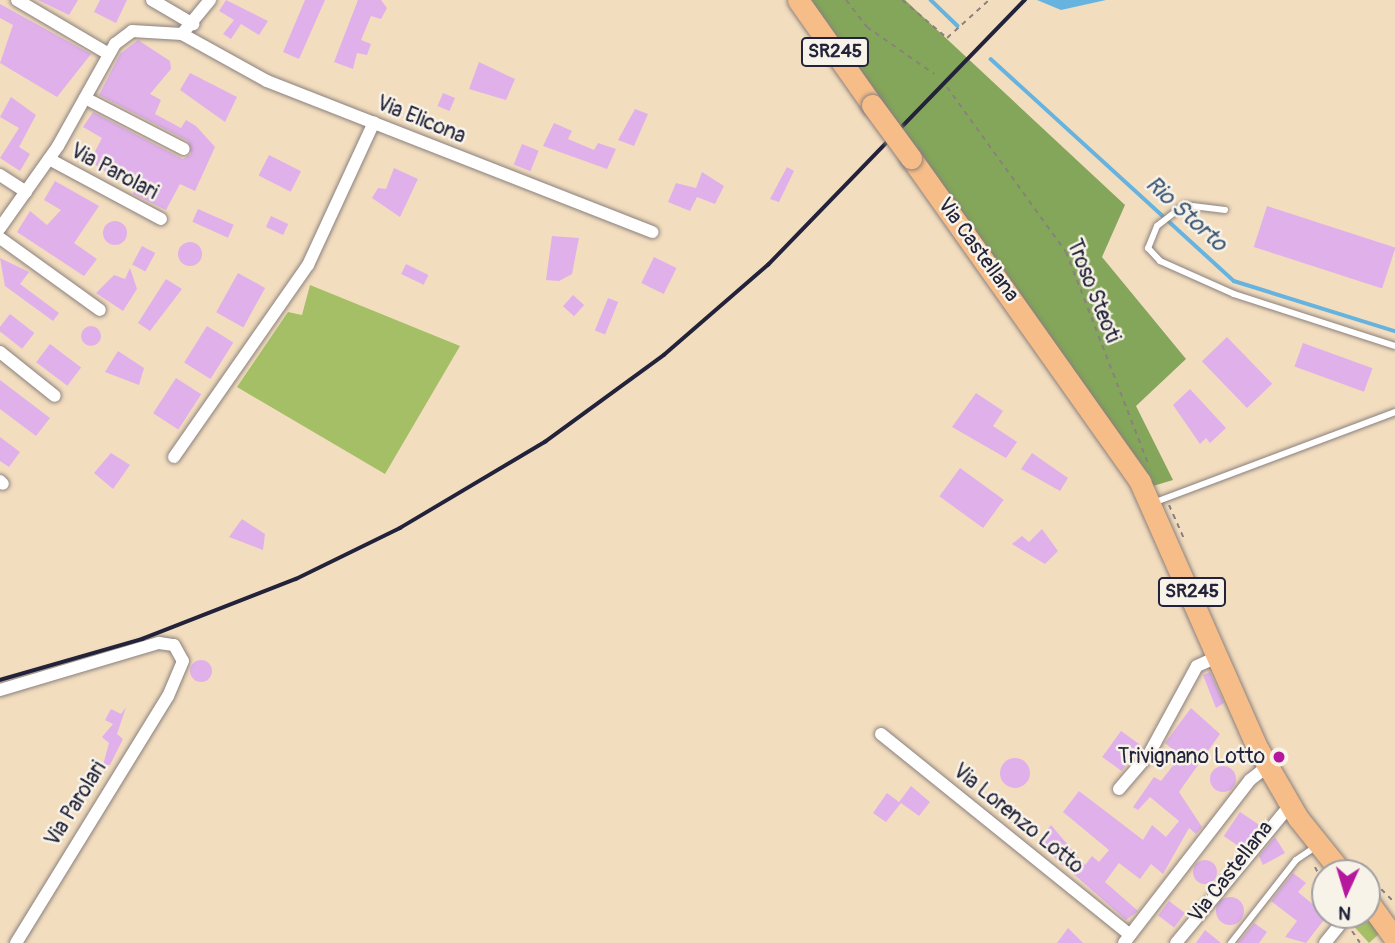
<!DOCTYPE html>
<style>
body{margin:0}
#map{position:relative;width:1395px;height:943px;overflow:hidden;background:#f3ddbf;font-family:Pangolin,sans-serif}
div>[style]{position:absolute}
.green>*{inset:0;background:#a4bf65}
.forest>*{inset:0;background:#83a65a}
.water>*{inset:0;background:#66b3df}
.stream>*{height:3.5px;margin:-1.75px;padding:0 1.75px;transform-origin:1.75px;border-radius:1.75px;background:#66b3df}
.building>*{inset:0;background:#e0b0eb;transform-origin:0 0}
.round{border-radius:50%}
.path>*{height:2px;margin-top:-1px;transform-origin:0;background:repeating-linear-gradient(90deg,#8a807d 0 5px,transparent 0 10px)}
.roads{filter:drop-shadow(0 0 2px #8a807d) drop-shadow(0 0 2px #8a807d)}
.lane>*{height:6px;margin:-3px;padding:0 3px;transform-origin:3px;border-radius:3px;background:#fff}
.street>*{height:12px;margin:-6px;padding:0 6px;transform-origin:6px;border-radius:6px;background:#fff}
.primary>*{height:21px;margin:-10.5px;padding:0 10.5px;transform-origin:10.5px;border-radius:10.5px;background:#f7bd88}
.rail>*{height:3.5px;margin:-1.75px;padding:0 1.75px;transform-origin:1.75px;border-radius:1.75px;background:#22223b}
.bridges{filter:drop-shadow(0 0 2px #8a807d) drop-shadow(0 0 2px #8a807d)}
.primary-bridge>*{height:21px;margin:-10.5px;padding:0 10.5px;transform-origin:10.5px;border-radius:10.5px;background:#f7bd88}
.dots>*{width:19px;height:19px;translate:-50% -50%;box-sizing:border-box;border:4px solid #f7f3e8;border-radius:50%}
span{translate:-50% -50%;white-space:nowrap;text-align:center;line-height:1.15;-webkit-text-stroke:5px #f7f3e8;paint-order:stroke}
.shield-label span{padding:2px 5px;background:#f7f3e8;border:2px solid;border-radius:5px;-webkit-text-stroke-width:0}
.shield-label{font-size:19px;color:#22223b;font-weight:700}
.street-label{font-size:21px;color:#22223b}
.poi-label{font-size:21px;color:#22223b}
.right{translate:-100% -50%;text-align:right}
.water-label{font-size:23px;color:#3a5574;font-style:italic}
.north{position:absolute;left:1311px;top:859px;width:70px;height:70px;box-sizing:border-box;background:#f7f3e8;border:2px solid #a29fa3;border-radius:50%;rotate:184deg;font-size:19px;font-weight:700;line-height:28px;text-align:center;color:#22223b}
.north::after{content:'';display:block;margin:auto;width:24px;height:32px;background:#b5179e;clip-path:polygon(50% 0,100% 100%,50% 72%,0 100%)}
</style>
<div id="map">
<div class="green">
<div style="clip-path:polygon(310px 285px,460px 346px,385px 474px,237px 387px,288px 312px,302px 315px)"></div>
<div style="clip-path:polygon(1365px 916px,1379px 934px,1369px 943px,1349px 921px)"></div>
</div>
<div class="forest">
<div style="clip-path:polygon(809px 0,905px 0,1125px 205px,1102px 257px,1186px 359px,1136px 406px,1173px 480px,1153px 486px)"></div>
</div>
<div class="water">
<div style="clip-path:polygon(1037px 0,1106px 0,1061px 10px)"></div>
</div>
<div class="stream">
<div style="left:931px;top:0;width:37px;rotate:44deg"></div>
<div style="left:991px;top:59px;width:329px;rotate:42.4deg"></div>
<div style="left:1234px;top:281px;width:169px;rotate:17.3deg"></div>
</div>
<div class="building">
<div style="clip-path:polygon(38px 0,78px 0,69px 15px)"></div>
<div style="clip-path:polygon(100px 0,127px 0,116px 23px,94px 12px)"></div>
<div style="clip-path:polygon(226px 0,268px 21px,259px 35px,241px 24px,231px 39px,223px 34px,234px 20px,219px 11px)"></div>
<div style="clip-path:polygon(305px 0,325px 0,299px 59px,283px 52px)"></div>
<div style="clip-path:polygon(358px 0,381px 0,387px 8px,381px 19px,371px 16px,361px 40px,371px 44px,367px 55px,357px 53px,353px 69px,334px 62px)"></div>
<div style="clip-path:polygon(0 4px,91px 54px,57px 97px,0 63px,13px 25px,0 18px)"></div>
<div style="clip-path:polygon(138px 40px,170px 61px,171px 69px,150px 94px,161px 100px,155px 114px,181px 128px,186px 120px,196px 126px,215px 147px,195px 191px,180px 184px,166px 210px,133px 194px,141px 180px,130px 172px,120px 167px,114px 178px,90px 161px,102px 138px,83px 127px,93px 112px,183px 159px,191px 154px,188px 141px,99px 95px,120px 54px)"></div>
<div style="clip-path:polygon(479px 62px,515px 79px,506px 100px,469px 89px)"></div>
<div style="clip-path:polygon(190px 73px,237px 97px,225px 122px,180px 90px)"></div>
<div style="left:443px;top:93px;width:13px;height:14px;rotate:23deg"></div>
<div style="clip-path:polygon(11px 97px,36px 115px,19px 147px,30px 154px,20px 171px,0 158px,19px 128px,0 117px)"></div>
<div style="clip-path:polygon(635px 109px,648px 114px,634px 146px,618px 140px)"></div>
<div style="clip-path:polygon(554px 123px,572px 131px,568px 139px,594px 150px,598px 143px,616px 149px,607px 169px,543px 146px)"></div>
<div style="left:522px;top:144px;width:18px;height:22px;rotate:22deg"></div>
<div style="left:269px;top:155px;width:36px;height:23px;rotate:27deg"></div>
<div style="clip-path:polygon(787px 167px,794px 171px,779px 202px,770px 199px)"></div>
<div style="clip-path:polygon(394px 168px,418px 179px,400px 217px,372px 198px,378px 188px,386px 189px)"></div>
<div style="clip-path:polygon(702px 172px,724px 186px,715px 204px,697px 197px,690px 211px,668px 202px,676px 183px,696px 188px)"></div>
<div style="clip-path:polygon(55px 181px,99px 206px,74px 243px,97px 259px,84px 276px,17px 232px,30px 211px,47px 225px,61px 210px,44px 200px)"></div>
<div style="left:1267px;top:206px;width:135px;height:43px;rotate:18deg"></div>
<div style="left:198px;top:209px;width:39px;height:14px;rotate:24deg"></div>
<div style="left:271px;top:216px;width:19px;height:12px;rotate:25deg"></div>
<div class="round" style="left:103px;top:221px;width:24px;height:24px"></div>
<div style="clip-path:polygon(552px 236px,579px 238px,572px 274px,559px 281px,546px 280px)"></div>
<div class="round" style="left:178px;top:242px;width:24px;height:24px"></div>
<div style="left:142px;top:246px;width:15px;height:21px;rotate:28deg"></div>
<div style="left:654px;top:257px;width:25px;height:29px;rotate:26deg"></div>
<div style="clip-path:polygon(0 258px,29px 272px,20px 284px,59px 313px,53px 321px,5px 286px)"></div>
<div style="left:406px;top:264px;width:25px;height:11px;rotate:26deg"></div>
<div style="clip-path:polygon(130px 268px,137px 289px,123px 311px,96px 293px,114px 275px,125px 279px)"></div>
<div style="left:238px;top:273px;width:31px;height:45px;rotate:29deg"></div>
<div style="clip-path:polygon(166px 279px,182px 289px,150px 331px,138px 323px)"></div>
<div style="left:573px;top:295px;width:15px;height:15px;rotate:42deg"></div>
<div style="left:608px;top:298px;width:11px;height:35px;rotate:22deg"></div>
<div style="left:10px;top:314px;width:31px;height:20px;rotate:38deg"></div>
<div class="round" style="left:81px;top:326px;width:20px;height:20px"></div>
<div style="left:207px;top:326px;width:31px;height:43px;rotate:32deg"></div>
<div style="left:1227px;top:337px;width:65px;height:35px;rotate:46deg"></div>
<div style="left:1303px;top:343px;width:74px;height:25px;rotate:20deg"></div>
<div style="left:50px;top:344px;width:39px;height:23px;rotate:37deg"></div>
<div style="clip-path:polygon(118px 351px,144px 368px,139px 385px,105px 372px)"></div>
<div style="left:176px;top:378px;width:30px;height:42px;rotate:33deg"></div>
<div style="clip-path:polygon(0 380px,50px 418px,36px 436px,0 409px)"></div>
<div style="clip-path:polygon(1190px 389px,1226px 428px,1210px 443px,1206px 438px,1200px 444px,1173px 405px)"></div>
<div style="clip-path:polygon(976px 393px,1003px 411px,993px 426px,1017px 442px,1006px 458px,952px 427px)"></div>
<div style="clip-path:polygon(0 437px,20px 452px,9px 467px,0 461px)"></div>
<div style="clip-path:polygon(111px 453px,130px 465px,113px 489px,94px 473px)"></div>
<div style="clip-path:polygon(1032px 453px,1068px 478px,1060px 491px,1021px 469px)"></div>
<div style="left:960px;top:468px;width:54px;height:35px;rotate:36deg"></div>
<div style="clip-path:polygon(242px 519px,265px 534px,263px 550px,229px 537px)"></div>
<div style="clip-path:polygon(1042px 529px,1058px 551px,1045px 564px,1012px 544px,1022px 536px,1029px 542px)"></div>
<div class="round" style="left:190px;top:660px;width:22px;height:22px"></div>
<div style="clip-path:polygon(1210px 672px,1224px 703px,1216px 708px,1203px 675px)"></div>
<div style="clip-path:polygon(126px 707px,117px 734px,123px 739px,110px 765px,103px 765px,109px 743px,102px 737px,113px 724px,105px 720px,111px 709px,121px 714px)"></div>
<div style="clip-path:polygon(1191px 708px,1220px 734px,1179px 792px,1202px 827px,1196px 834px,1189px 828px,1163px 874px,1151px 864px,1140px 879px,1119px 863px,1105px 882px,1138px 911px,1126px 920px,1037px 842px,1051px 825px,1085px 865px,1092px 856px,1099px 862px,1109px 850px,1063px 812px,1079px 791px,1143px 840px,1152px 825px,1166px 837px,1179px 821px,1150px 797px,1138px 810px,1133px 807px,1154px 777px,1161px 781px,1175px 763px,1178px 754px,1165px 743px)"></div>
<div style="left:1121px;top:731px;width:24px;height:32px;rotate:36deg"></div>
<div class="round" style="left:1000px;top:758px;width:30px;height:30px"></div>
<div class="round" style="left:1210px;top:766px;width:26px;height:26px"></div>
<div style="clip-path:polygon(911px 786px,930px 802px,919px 816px,901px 803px,886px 822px,873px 813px,887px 793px,899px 802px)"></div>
<div style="left:1240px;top:812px;width:23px;height:29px;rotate:34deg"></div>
<div style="clip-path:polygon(1275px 837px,1285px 853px,1263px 865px,1259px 856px)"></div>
<div class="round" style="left:1193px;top:860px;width:24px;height:24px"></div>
<div style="clip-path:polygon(1293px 873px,1306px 883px,1298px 892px,1327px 916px,1306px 943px,1285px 937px,1297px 921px,1271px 901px)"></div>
<div class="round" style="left:1216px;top:897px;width:28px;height:28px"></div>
<div style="left:1169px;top:901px;width:20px;height:18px;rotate:37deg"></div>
<div style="clip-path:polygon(1254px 923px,1267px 932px,1259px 943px,1238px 943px)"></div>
<div style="clip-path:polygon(1068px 928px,1083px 943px,1057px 943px)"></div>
<div style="clip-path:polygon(1205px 930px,1221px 943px,1196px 943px)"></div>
</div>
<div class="path">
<div style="left:846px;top:0;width:34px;rotate:52deg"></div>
<div style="left:867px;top:27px;width:82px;rotate:35deg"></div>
<div style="left:902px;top:0;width:59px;rotate:40.2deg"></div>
<div style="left:947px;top:38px;width:57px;rotate:-42.1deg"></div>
<div style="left:947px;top:87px;width:203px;rotate:54.2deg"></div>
<div style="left:1066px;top:252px;width:226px;rotate:68.8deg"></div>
<div style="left:1169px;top:505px;width:36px;rotate:66deg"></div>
<div style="left:1357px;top:865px;width:11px;rotate:45deg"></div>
<div style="left:1315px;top:867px;width:22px;rotate:63deg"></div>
<div style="left:1367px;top:875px;width:40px;rotate:45deg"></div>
<div style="left:1352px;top:931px;width:14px;rotate:56deg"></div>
</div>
<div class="roads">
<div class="lane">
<div style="left:1225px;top:210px;width:41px;rotate:-173deg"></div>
<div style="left:1184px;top:205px;width:34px;rotate:142deg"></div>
<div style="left:1157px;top:226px;width:24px;rotate:112deg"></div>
<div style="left:1148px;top:248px;width:18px;rotate:47deg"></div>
<div style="left:1160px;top:261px;width:81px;rotate:24deg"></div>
<div style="left:1234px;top:294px;width:169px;rotate:17.9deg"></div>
<div style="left:1153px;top:503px;width:259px;rotate:-20.6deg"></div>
<div style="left:1231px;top:943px;width:105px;rotate:-51.9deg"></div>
<div style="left:1296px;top:860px;width:25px;rotate:-34deg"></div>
</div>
<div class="street">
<div style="left:17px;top:0;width:104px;rotate:30.5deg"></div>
<div style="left:152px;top:0;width:48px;rotate:30.3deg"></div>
<div style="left:182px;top:34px;width:97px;rotate:28.9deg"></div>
<div style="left:267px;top:81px;width:414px;rotate:21.4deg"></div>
<div style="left:85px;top:98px;width:111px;rotate:27.3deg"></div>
<div style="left:49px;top:159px;width:127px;rotate:28.2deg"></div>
<div style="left:0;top:175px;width:31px;rotate:33deg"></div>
<div style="left:0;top:228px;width:100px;rotate:-54.7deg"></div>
<div style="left:58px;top:146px;width:117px;rotate:-60.8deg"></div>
<div style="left:115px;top:44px;width:21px;rotate:-37deg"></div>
<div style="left:132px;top:31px;width:50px;rotate:3.4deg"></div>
<div style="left:182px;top:34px;width:44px;rotate:-50.5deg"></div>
<div style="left:0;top:238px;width:123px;rotate:35.8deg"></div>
<div style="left:0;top:352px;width:70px;rotate:38.7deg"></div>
<div style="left:174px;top:457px;width:234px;rotate:-55.1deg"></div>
<div style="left:308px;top:265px;width:157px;rotate:-65.2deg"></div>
<div style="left:0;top:481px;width:4px;rotate:45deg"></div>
<div style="left:0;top:690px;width:166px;rotate:-16.5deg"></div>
<div style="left:159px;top:643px;width:15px;rotate:8deg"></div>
<div style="left:174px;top:645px;width:18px;rotate:61deg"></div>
<div style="left:183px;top:661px;width:38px;rotate:113deg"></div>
<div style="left:168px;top:696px;width:290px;rotate:121.6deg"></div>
<div style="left:881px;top:734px;width:320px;rotate:38.9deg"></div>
<div style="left:1119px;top:789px;width:46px;rotate:-49.4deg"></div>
<div style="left:1149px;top:754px;width:100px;rotate:-61.4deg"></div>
<div style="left:1197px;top:666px;width:22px;rotate:-24deg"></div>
<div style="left:1124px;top:943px;width:206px;rotate:-52.3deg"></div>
<div style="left:1250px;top:780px;width:23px;rotate:-38deg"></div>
<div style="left:1176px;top:943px;width:179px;rotate:-50.4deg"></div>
<div style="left:1325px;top:943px;width:36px;rotate:-51deg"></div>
</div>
<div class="primary">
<div style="left:798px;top:0;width:128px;rotate:54.8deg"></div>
<div style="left:911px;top:158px;width:397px;rotate:54.7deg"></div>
<div style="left:1140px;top:482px;width:292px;rotate:66.2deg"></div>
<div style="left:1258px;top:749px;width:80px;rotate:59.9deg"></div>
<div style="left:1298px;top:818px;width:70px;rotate:51.3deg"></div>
<div style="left:1367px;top:900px;width:48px;rotate:54.3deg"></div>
</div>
</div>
<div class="rail">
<div style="left:0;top:680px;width:148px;rotate:-16.1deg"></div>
<div style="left:142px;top:639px;width:165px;rotate:-21.3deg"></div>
<div style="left:296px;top:579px;width:116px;rotate:-26.1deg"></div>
<div style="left:400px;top:528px;width:169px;rotate:-30.7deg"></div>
<div style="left:545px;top:442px;width:147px;rotate:-36.2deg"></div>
<div style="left:664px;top:355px;width:138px;rotate:-40.9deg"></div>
<div style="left:768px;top:265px;width:369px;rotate:-45.9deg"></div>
</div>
<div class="bridges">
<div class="primary-bridge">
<div style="left:872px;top:105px;width:66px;rotate:53.7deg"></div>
</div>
</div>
<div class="dots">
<div style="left:1279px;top:757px;background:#b5179e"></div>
</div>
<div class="shield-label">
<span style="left:835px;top:52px">SR245</span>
<span style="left:1192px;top:592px">SR245</span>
</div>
<div class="street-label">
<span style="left:421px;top:120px;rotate:22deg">Via Elicona</span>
<span style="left:114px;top:172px;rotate:28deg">Via Parolari</span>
<span style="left:978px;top:250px;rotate:54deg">Via Castellana</span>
<span style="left:1093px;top:291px;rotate:68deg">Troso Steoti</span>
<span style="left:76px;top:804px;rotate:-58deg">Via Parolari</span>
<span style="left:1018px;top:819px;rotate:39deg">Via Lorenzo Lotto</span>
<span style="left:1231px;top:872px;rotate:-52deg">Via Castellana</span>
</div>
<div class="poi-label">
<span class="right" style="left:1265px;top:757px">Trivignano Lotto</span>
</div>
<div class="water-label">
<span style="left:1186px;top:214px;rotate:42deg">Rio Storto</span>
</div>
<div class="north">N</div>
</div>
